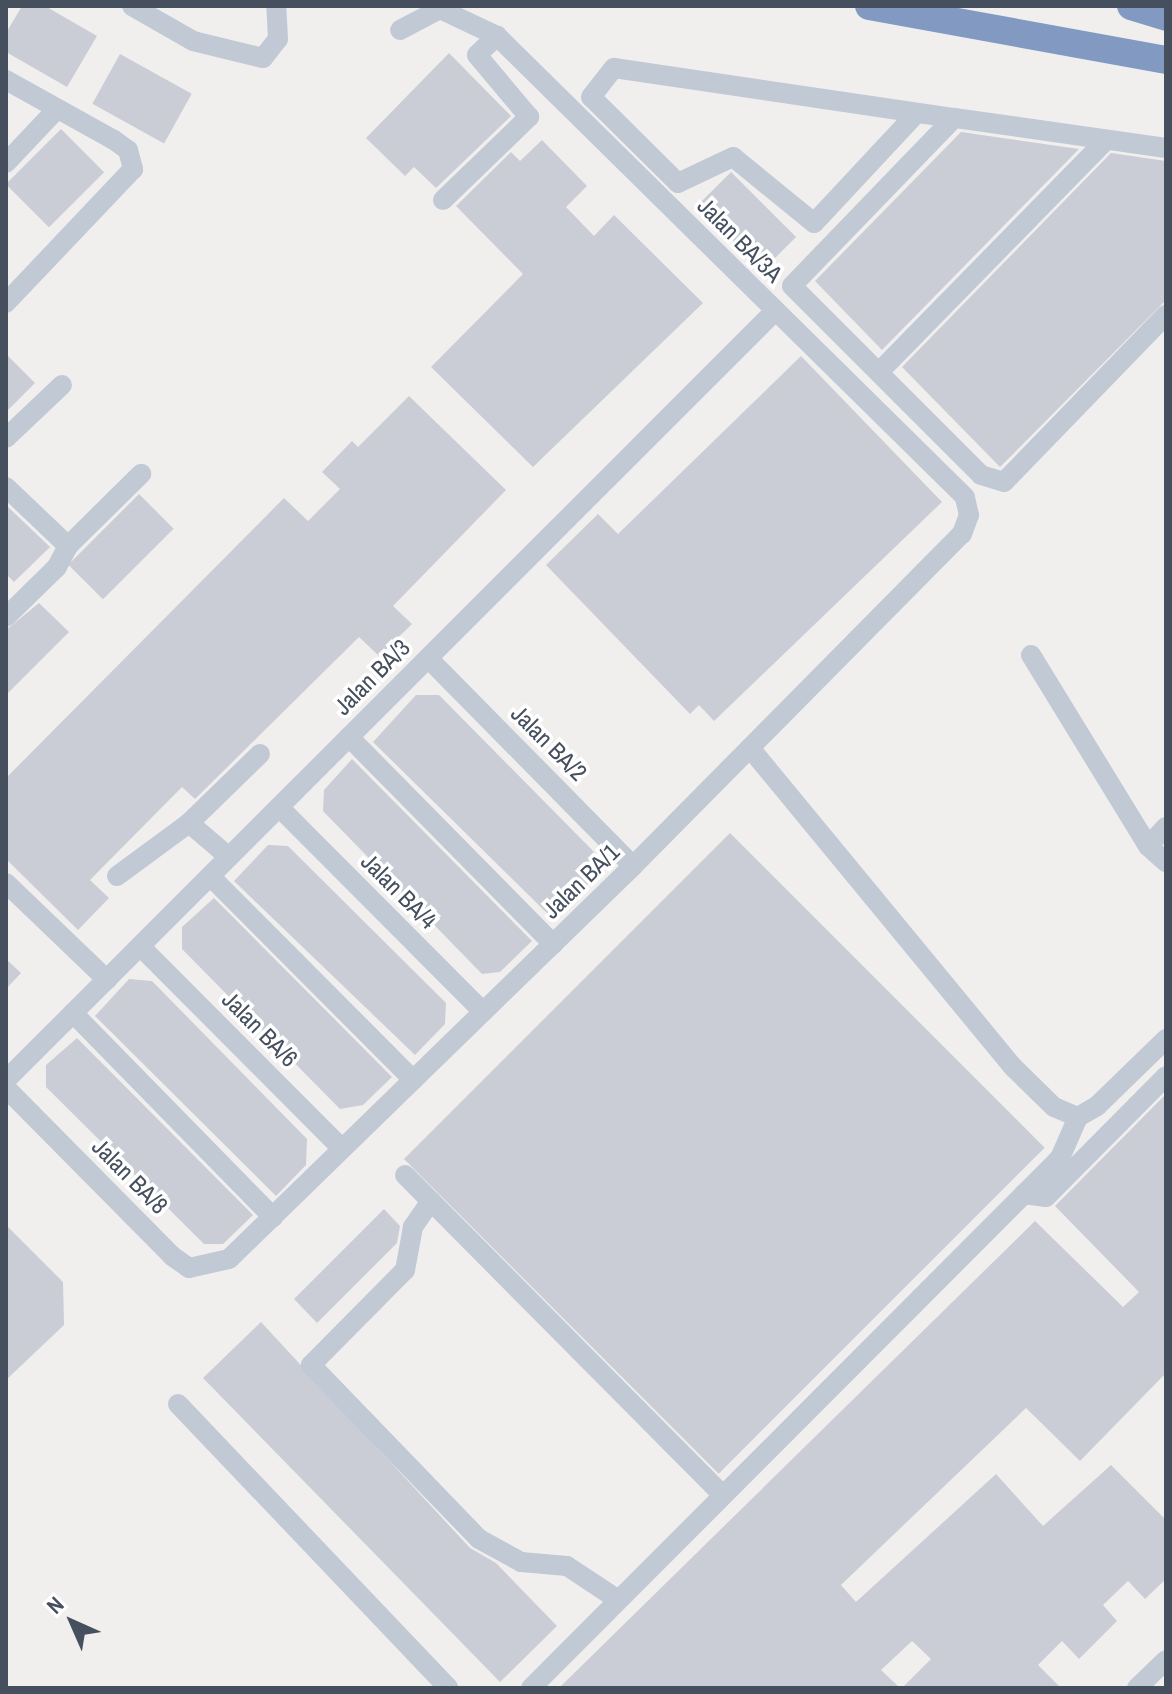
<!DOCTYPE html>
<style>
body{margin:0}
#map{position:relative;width:1172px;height:1694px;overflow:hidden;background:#f1efee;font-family:"Archivo Narrow",sans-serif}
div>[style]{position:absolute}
.building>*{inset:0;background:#cacdd5;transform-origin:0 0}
.minor>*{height:20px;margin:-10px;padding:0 10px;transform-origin:10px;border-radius:10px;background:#c1c9d5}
.highway>*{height:28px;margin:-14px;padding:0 14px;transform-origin:14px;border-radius:14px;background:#829ac1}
span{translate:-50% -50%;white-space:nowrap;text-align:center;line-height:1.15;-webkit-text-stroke:7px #fff;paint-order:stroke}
.street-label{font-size:24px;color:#454f5e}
.frame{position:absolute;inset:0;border:8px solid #454f5e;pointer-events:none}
.north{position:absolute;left:32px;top:1582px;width:80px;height:80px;-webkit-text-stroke:6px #fff;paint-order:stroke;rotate:315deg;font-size:22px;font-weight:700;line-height:32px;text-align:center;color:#454f5e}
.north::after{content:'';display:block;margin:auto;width:28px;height:36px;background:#454f5e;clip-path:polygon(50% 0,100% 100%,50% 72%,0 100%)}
</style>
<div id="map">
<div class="building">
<div style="clip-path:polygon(22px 6px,45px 6px,97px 36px,67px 87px,6px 52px,6px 33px)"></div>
<div style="clip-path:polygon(449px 53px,511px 116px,436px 188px,414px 167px,405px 176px,366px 138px)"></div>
<div style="left:120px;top:54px;width:82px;height:57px;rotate:29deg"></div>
<div style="left:61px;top:129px;width:61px;height:78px;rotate:45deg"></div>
<div style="clip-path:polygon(961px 132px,1079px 149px,882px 350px,815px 281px)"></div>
<div style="clip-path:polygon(542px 140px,587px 186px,566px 207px,594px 236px,614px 215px,703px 303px,533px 467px,431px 367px,523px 274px,456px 206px,511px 152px,520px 161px)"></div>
<div style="clip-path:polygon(1111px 153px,1166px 161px,1166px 300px,1000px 467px,902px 367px)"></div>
<div style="left:731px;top:172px;width:92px;height:47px;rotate:45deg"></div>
<div style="clip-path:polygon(6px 354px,35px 383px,6px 412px)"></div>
<div style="clip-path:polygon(801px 356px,942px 502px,714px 721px,699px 705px,690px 714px,546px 565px,598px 514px,618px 534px)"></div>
<div style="clip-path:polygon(409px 396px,506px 490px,393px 606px,412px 624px,379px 656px,359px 637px,195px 799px,182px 787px,90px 880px,109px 898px,78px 930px,6px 859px,6px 778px,284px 498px,308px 521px,340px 489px,322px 472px,352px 441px,358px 447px)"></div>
<div style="left:139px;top:494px;width:49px;height:100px;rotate:45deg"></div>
<div style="clip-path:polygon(6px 505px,50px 547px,14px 582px,6px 574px)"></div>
<div style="clip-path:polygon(39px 603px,69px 632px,6px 695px,6px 630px)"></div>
<div style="clip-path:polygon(416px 695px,439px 695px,598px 856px,594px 878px,554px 920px,373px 742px)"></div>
<div style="clip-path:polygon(352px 759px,532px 941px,500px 972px,482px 974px,323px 811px,324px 790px)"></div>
<div style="left:730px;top:833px;width:445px;height:461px;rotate:45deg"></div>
<div style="clip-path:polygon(268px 845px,288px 846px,446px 1003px,445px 1024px,415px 1055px,234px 881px)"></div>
<div style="clip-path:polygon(214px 898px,392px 1077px,363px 1105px,340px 1109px,182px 949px,182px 927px)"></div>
<div style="clip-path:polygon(6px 959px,21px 973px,6px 989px)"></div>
<div style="clip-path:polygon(129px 979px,152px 981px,307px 1139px,306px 1165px,276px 1196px,95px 1016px)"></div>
<div style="clip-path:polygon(77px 1038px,253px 1215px,223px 1244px,204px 1244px,46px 1087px,46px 1065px)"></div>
<div style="clip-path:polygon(1166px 1094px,1166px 1373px,1080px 1461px,1026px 1408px,841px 1585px,856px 1602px,996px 1474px,1043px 1526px,1111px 1465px,1166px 1520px,1166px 1579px,1145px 1599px,1128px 1581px,1103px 1605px,1117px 1621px,1079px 1659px,1062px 1641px,1038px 1665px,1061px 1688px,902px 1688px,931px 1659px,912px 1641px,881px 1670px,900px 1688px,559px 1688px,1035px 1221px,1123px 1307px,1139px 1292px,1055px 1206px)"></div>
<div style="clip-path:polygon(384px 1209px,400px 1226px,397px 1243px,317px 1323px,294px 1299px)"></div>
<div style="clip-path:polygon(6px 1225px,63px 1282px,64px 1325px,6px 1380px)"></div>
<div style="clip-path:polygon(261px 1322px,470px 1548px,496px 1563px,557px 1626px,500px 1682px,203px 1378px)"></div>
</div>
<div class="minor">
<div style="left:132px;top:6px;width:70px;rotate:29.8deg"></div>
<div style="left:193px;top:41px;width:72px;rotate:13.7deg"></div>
<div style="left:263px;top:58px;width:24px;rotate:-52deg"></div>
<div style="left:278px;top:39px;width:33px;rotate:-93deg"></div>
<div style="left:6px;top:80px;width:124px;rotate:29.1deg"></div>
<div style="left:114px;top:140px;width:17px;rotate:36deg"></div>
<div style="left:128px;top:150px;width:20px;rotate:75deg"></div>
<div style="left:133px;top:169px;width:185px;rotate:133.5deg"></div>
<div style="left:913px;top:117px;width:145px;rotate:133deg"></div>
<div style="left:814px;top:223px;width:104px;rotate:-140.8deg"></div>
<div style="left:733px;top:157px;width:61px;rotate:154.7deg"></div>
<div style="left:678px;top:183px;width:122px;rotate:-135.3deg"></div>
<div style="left:591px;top:97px;width:37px;rotate:-52deg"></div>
<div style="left:614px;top:68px;width:344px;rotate:8.4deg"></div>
<div style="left:1166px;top:148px;width:214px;rotate:-171.9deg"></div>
<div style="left:954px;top:118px;width:233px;rotate:134deg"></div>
<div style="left:792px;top:286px;width:267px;rotate:45deg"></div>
<div style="left:981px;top:475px;width:24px;rotate:17deg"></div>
<div style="left:1004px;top:482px;width:233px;rotate:-45.9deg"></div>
<div style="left:6px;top:163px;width:74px;rotate:-46.6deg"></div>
<div style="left:443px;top:200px;width:120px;rotate:-44deg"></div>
<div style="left:529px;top:117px;width:81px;rotate:-130deg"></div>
<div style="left:477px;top:55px;width:28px;rotate:-44deg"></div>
<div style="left:880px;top:371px;width:319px;rotate:-45.6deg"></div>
<div style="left:6px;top:438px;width:77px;rotate:-43.4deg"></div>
<div style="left:6px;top:487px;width:86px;rotate:43.6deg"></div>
<div style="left:68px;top:546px;width:24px;rotate:118deg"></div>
<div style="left:57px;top:567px;width:71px;rotate:135.6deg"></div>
<div style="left:68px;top:546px;width:103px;rotate:-44.6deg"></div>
<div style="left:1031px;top:655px;width:224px;rotate:58.5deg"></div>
<div style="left:1148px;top:846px;width:24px;rotate:42deg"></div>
<div style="left:428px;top:658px;width:292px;rotate:45.4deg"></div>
<div style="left:349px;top:737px;width:291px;rotate:45.4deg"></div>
<div style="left:750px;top:748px;width:413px;rotate:50.5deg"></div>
<div style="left:1013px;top:1067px;width:57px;rotate:44.3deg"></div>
<div style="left:1054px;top:1107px;width:26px;rotate:23deg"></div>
<div style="left:1078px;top:1117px;width:22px;rotate:-30deg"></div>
<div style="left:1097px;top:1106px;width:96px;rotate:-44.2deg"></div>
<div style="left:279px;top:807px;width:289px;rotate:45.1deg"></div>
<div style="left:189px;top:823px;width:52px;rotate:40.4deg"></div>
<div style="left:1148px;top:846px;width:26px;rotate:-47deg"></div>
<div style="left:117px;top:876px;width:89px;rotate:-36.4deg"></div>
<div style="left:189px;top:823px;width:99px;rotate:-44.2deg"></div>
<div style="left:210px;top:876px;width:288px;rotate:45.1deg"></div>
<div style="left:6px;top:883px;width:140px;rotate:43.8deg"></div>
<div style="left:140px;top:946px;width:286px;rotate:45.1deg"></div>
<div style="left:73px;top:1013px;width:286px;rotate:45.6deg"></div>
<div style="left:6px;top:1080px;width:1088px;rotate:-45deg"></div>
<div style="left:6px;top:1088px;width:236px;rotate:45.3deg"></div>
<div style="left:172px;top:1256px;width:21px;rotate:35deg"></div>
<div style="left:189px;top:1268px;width:41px;rotate:-12.7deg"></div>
<div style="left:229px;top:1259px;width:564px;rotate:-44.21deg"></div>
<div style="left:633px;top:866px;width:467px;rotate:-45.3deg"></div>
<div style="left:962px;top:534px;width:20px;rotate:-70deg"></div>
<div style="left:969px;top:515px;width:18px;rotate:-103deg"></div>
<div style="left:965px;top:497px;width:657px;rotate:-135.43deg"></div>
<div style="left:497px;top:36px;width:63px;rotate:-154.7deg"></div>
<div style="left:440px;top:9px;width:45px;rotate:152.3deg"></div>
<div style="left:405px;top:1175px;width:447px;rotate:45.2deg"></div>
<div style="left:1024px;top:1194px;width:22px;rotate:8deg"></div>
<div style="left:1046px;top:1197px;width:170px;rotate:-45.2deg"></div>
<div style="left:431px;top:1201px;width:32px;rotate:125deg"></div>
<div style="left:413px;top:1227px;width:44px;rotate:100.5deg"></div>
<div style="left:405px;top:1270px;width:134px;rotate:134.7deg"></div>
<div style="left:311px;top:1365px;width:242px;rotate:46deg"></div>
<div style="left:479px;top:1539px;width:48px;rotate:28.7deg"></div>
<div style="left:521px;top:1562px;width:46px;rotate:5deg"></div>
<div style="left:567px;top:1566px;width:60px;rotate:33.4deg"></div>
<div style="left:178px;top:1404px;width:392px;rotate:46.4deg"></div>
<div style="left:531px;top:1688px;width:749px;rotate:-45.05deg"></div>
<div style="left:1060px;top:1158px;width:45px;rotate:-66.3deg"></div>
<div style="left:1137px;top:1688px;width:40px;rotate:-44deg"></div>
</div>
<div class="highway">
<div style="left:869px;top:6px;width:302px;rotate:10.3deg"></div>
<div style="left:1131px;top:6px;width:37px;rotate:17deg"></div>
</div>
<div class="street-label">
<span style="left:740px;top:240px;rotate:45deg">Jalan BA/3A</span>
<span style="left:372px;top:677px;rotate:-45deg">Jalan BA/3</span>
<span style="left:549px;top:743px;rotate:45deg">Jalan BA/2</span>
<span style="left:581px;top:881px;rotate:-44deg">Jalan BA/1</span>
<span style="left:399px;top:891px;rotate:45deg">Jalan BA/4</span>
<span style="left:260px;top:1029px;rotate:45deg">Jalan BA/6</span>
<span style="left:130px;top:1176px;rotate:45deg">Jalan BA/8</span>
</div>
<div class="frame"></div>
<div class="north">N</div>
</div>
